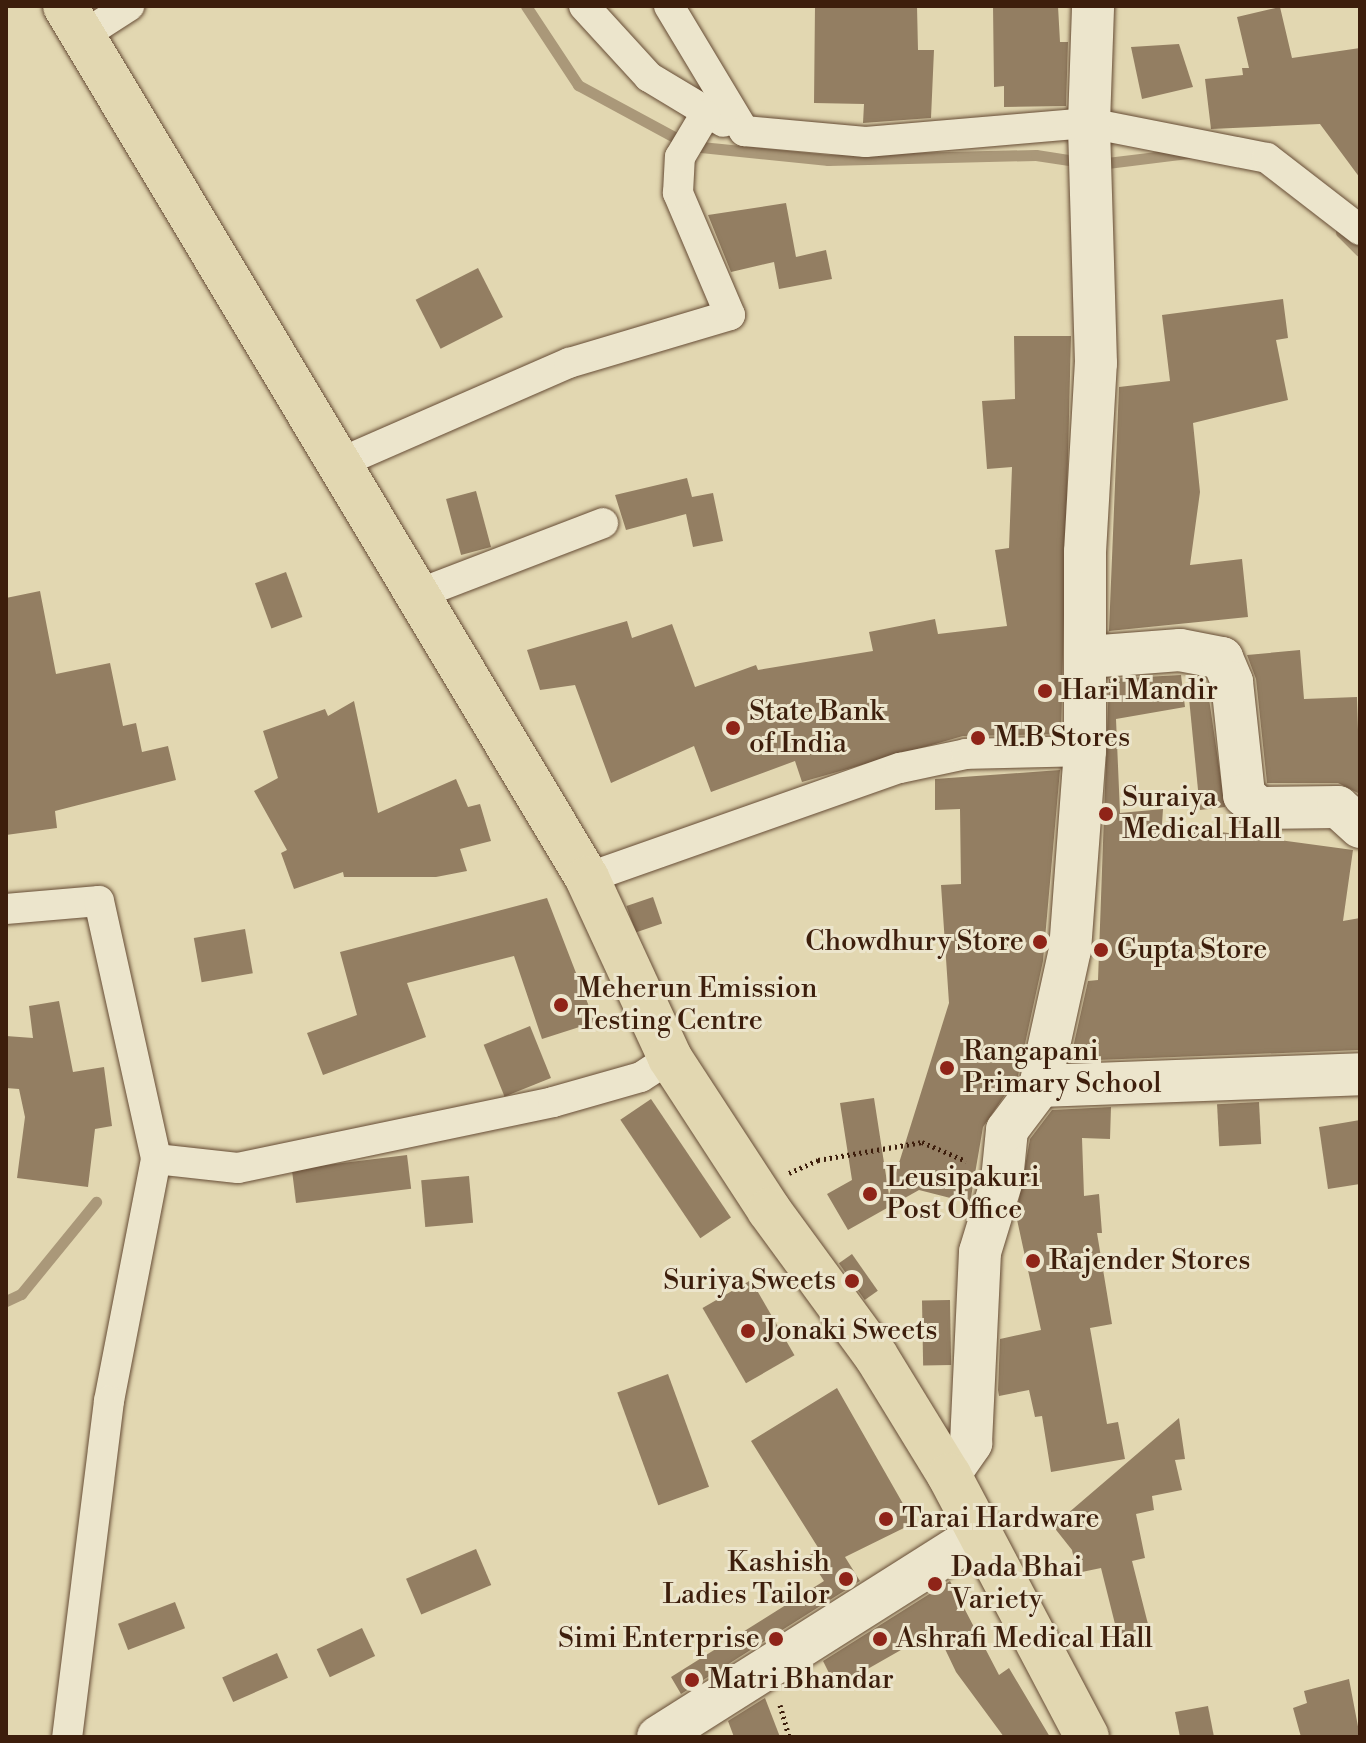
<!DOCTYPE html>
<style>
body{margin:0}
#map{position:relative;width:1366px;height:1743px;overflow:hidden;background:#e2d7b1;font-family:"Libre Bodoni",serif}
div>[style]{position:absolute}
.stream>*{height:11px;margin:-5.5px;padding:0 5.5px;transform-origin:5.5px;border-radius:5.5px;background:#aa9879}
.building>*{inset:0;background:#937e62;transform-origin:0 0}
.path>*{height:5px;margin-top:-2.5px;transform-origin:0;background:repeating-linear-gradient(90deg,#3d1e0c 0 2px,transparent 0 6px)}
.roads{filter:drop-shadow(0 0 2px #664c35) drop-shadow(0 0 2px #664c35)}
.street>*{height:30px;margin:-15px;padding:0 15px;transform-origin:15px;border-radius:15px;background:#ece5cc}
.secondary>*{height:42px;margin:-21px;padding:0 21px;transform-origin:21px;border-radius:21px;background:#ece5cc}
.primary>*{height:44px;margin:-22px;padding:0 22px;transform-origin:22px;border-radius:22px;background:#e2d7b1}
.dots>*{width:22px;height:22px;translate:-50% -50%;box-sizing:border-box;border:4px solid #ece5cc;border-radius:50%}
span{translate:-50% -50%;white-space:nowrap;text-align:center;line-height:1.15;-webkit-text-stroke:6px #ece5cc;paint-order:stroke}
.poi-label{font-size:28px;color:#3d1e0c}
.left{translate:0 -50%;text-align:left}
.right{translate:-100% -50%;text-align:right}
.frame{position:absolute;inset:0;border:8px solid #3d1e0c;pointer-events:none}
</style>
<div id="map">
<div class="stream">
<div style="left:526px;top:6px;width:95px;rotate:56.6deg"></div>
<div style="left:578px;top:85px;width:128px;rotate:28.4deg"></div>
<div style="left:691px;top:146px;width:138px;rotate:5.8deg"></div>
<div style="left:828px;top:160px;width:208px;rotate:-1.4deg"></div>
<div style="left:1036px;top:155px;width:47px;rotate:8.7deg"></div>
<div style="left:1099px;top:164px;width:91px;rotate:-7deg"></div>
<div style="left:1341px;top:232px;width:27px;rotate:45deg"></div>
<div style="left:6px;top:1301px;width:17px;rotate:-25deg"></div>
<div style="left:21px;top:1294px;width:119px;rotate:-50.8deg"></div>
</div>
<div class="building">
<div style="clip-path:polygon(815px 6px,917px 6px,918px 50px,934px 50px,931px 118px,863px 123px,864px 104px,814px 103px)"></div>
<div style="clip-path:polygon(993px 6px,1058px 6px,1060px 42px,1068px 42px,1066px 106px,1004px 107px,1004px 86px,994px 87px)"></div>
<div style="clip-path:polygon(1280px 7px,1292px 58px,1360px 48px,1360px 178px,1320px 124px,1211px 129px,1205px 79px,1243px 75px,1242px 68px,1249px 68px,1237px 17px)"></div>
<div style="clip-path:polygon(1179px 44px,1193px 87px,1142px 99px,1131px 47px)"></div>
<div style="clip-path:polygon(786px 203px,796px 257px,826px 250px,832px 279px,779px 289px,774px 262px,731px 272px,708px 215px)"></div>
<div style="left:478px;top:268px;width:55px;height:70px;rotate:63deg"></div>
<div style="clip-path:polygon(1283px 299px,1288px 338px,1276px 340px,1288px 400px,1193px 423px,1200px 492px,1190px 565px,1242px 559px,1248px 617px,1109px 631px,1119px 387px,1170px 381px,1162px 315px)"></div>
<div style="clip-path:polygon(1014px 336px,1071px 336px,1061px 734px,963px 736px,802px 782px,795px 761px,711px 792px,694px 746px,611px 783px,575px 685px,540px 690px,527px 650px,627px 621px,632px 638px,672px 624px,695px 687px,756px 665px,758px 670px,873px 651px,869px 632px,935px 619px,938px 634px,1007px 626px,995px 550px,1009px 548px,1012px 467px,987px 469px,982px 401px,1015px 399px)"></div>
<div style="clip-path:polygon(687px 478px,692px 497px,713px 493px,723px 541px,693px 547px,686px 514px,626px 530px,615px 495px)"></div>
<div style="left:476px;top:491px;width:58px;height:31px;rotate:75deg"></div>
<div style="left:286px;top:572px;width:48px;height:33px;rotate:70deg"></div>
<div style="clip-path:polygon(40px 591px,56px 674px,110px 663px,123px 726px,136px 723px,142px 752px,168px 746px,176px 780px,55px 811px,57px 828px,6px 835px,6px 598px)"></div>
<div style="clip-path:polygon(1300px 650px,1304px 699px,1357px 697px,1360px 794px,1338px 783px,1267px 783px,1256px 679px,1247px 655px)"></div>
<div style="clip-path:polygon(1181px 675px,1185px 707px,1116px 719px,1120px 813px,1163px 809px,1162px 824px,1353px 850px,1343px 921px,1360px 918px,1360px 1050px,1070px 1061px,1088px 981px,1098px 980px,1109px 679px)"></div>
<div style="clip-path:polygon(1207px 685px,1225px 807px,1200px 810px,1188px 688px)"></div>
<div style="clip-path:polygon(354px 701px,378px 813px,456px 779px,468px 807px,480px 804px,491px 841px,460px 849px,467px 871px,436px 877px,344px 877px,343px 872px,294px 889px,281px 853px,287px 850px,254px 791px,278px 778px,263px 731px,325px 709px,328px 716px)"></div>
<div style="clip-path:polygon(1060px 770px,1043px 961px,1018px 1076px,983px 1127px,970px 1203px,919px 1190px,848px 1230px,827px 1194px,852px 1180px,840px 1103px,874px 1098px,889px 1195px,949px 1003px,941px 885px,961px 884px,960px 809px,935px 810px,935px 779px)"></div>
<div style="left:653px;top:897px;width:28px;height:28px;rotate:71deg"></div>
<div style="clip-path:polygon(547px 898px,595px 1022px,542px 1039px,514px 956px,407px 983px,426px 1037px,323px 1075px,307px 1033px,357px 1015px,340px 952px)"></div>
<div style="left:245px;top:929px;width:45px;height:52px;rotate:80deg"></div>
<div style="clip-path:polygon(59px 1001px,73px 1072px,104px 1067px,112px 1126px,95px 1129px,88px 1187px,17px 1178px,25px 1117px,19px 1089px,6px 1088px,6px 1036px,33px 1038px,29px 1006px)"></div>
<div style="left:530px;top:1026px;width:56px;height:50px;rotate:68deg"></div>
<div style="left:651px;top:1099px;width:143px;height:37px;rotate:56deg"></div>
<div style="left:1259px;top:1102px;width:42px;height:42px;rotate:87deg"></div>
<div style="clip-path:polygon(1111px 1107px,1110px 1139px,1082px 1138px,1084px 1196px,1099px 1194px,1102px 1233px,1097px 1233px,1112px 1324px,1090px 1328px,1107px 1424px,1118px 1422px,1125px 1459px,1051px 1472px,1042px 1416px,1035px 1417px,1029px 1390px,999px 1396px,998px 1390px,1000px 1339px,1041px 1330px,1016px 1215px,1030px 1139px,1052px 1110px)"></div>
<div style="clip-path:polygon(1360px 1120px,1360px 1184px,1328px 1189px,1319px 1127px)"></div>
<div style="left:407px;top:1155px;width:34px;height:116px;rotate:83deg"></div>
<div style="left:469px;top:1176px;width:47px;height:48px;rotate:85deg"></div>
<div style="left:852px;top:1254px;width:45px;height:16px;rotate:55deg"></div>
<div style="left:751px;top:1280px;width:87px;height:56px;rotate:60deg"></div>
<div style="left:950px;top:1300px;width:65px;height:28px;rotate:89deg"></div>
<div style="left:668px;top:1374px;width:120px;height:54px;rotate:70deg"></div>
<div style="clip-path:polygon(837px 1388px,914px 1523px,845px 1557px,860px 1581px,681px 1694px,671px 1677px,824px 1581px,808px 1556px,819px 1549px,751px 1441px)"></div>
<div style="clip-path:polygon(1179px 1418px,1185px 1459px,1175px 1460px,1182px 1490px,1152px 1496px,1154px 1510px,1136px 1514px,1145px 1558px,1132px 1561px,1149px 1628px,1118px 1636px,1101px 1568px,1077px 1573px,1072px 1550px,1053px 1526px)"></div>
<div style="left:476px;top:1549px;width:39px;height:76px;rotate:67deg"></div>
<div style="clip-path:polygon(950px 1581px,999px 1675px,1009px 1668px,1050px 1737px,1004px 1737px,956px 1672px,936px 1630px,836px 1687px,823px 1661px)"></div>
<div style="left:175px;top:1602px;width:28px;height:61px;rotate:69deg"></div>
<div style="left:362px;top:1628px;width:31px;height:50px;rotate:65deg"></div>
<div style="left:277px;top:1653px;width:27px;height:60px;rotate:66deg"></div>
<div style="clip-path:polygon(1349px 1679px,1360px 1737px,1301px 1737px,1293px 1708px,1307px 1703px,1304px 1691px)"></div>
<div style="clip-path:polygon(765px 1698px,780px 1737px,734px 1737px,728px 1721px)"></div>
<div style="clip-path:polygon(1208px 1706px,1214px 1737px,1180px 1737px,1175px 1712px)"></div>
</div>
<div class="path">
<div style="left:789px;top:1173px;width:32px;rotate:-24deg"></div>
<div style="left:818px;top:1160px;width:106px;rotate:-9.8deg"></div>
<div style="left:922px;top:1142px;width:48px;rotate:23.4deg"></div>
<div style="left:780px;top:1705px;width:33px;rotate:74deg"></div>
</div>
<div class="roads">
<div class="street">
<div style="left:584px;top:6px;width:96px;rotate:47.5deg"></div>
<div style="left:649px;top:77px;width:87px;rotate:31deg"></div>
<div style="left:669px;top:6px;width:146px;rotate:59deg"></div>
<div style="left:744px;top:131px;width:122px;rotate:5.2deg"></div>
<div style="left:866px;top:142px;width:224px;rotate:-4.9deg"></div>
<div style="left:1089px;top:123px;width:181px;rotate:11.1deg"></div>
<div style="left:1267px;top:158px;width:118px;rotate:37.7deg"></div>
<div style="left:84px;top:35px;width:54px;rotate:-32.8deg"></div>
<div style="left:342px;top:462px;width:248px;rotate:-23.6deg"></div>
<div style="left:569px;top:363px;width:168px;rotate:-16.6deg"></div>
<div style="left:730px;top:315px;width:133px;rotate:-113.1deg"></div>
<div style="left:678px;top:193px;width:36px;rotate:-87deg"></div>
<div style="left:680px;top:157px;width:49px;rotate:-59.2deg"></div>
<div style="left:421px;top:593px;width:195px;rotate:-21deg"></div>
<div style="left:587px;top:878px;width:332px;rotate:-19.4deg"></div>
<div style="left:900px;top:768px;width:67px;rotate:-12deg"></div>
<div style="left:966px;top:754px;width:119px;rotate:-1.4deg"></div>
<div style="left:6px;top:909px;width:93px;rotate:-4.9deg"></div>
<div style="left:99px;top:901px;width:264px;rotate:77.5deg"></div>
<div style="left:156px;top:1159px;width:247px;rotate:101deg"></div>
<div style="left:109px;top:1401px;width:339px;rotate:97.1deg"></div>
<div style="left:156px;top:1159px;width:82px;rotate:6.3deg"></div>
<div style="left:238px;top:1168px;width:322px;rotate:-11.8deg"></div>
<div style="left:553px;top:1102px;width:91px;rotate:-15.9deg"></div>
<div style="left:641px;top:1077px;width:35px;rotate:-33deg"></div>
</div>
<div class="secondary">
<div style="left:1088px;top:657px;width:92px;rotate:-4.4deg"></div>
<div style="left:1180px;top:650px;width:43px;rotate:10.8deg"></div>
<div style="left:1222px;top:658px;width:26px;rotate:67deg"></div>
<div style="left:1232px;top:682px;width:114px;rotate:83.9deg"></div>
<div style="left:1244px;top:795px;width:20px;rotate:41deg"></div>
<div style="left:1259px;top:808px;width:79px;rotate:-0.7deg"></div>
<div style="left:1338px;top:807px;width:30px;rotate:42deg"></div>
<div style="left:1040px;top:1086px;width:320px;rotate:-2.1deg"></div>
<div style="left:949px;top:1475px;width:39px;rotate:-55deg"></div>
<div style="left:971px;top:1443px;width:191px;rotate:-87.3deg"></div>
<div style="left:980px;top:1252px;width:75px;rotate:-73deg"></div>
<div style="left:1002px;top:1180px;width:50px;rotate:-84.3deg"></div>
<div style="left:1007px;top:1130px;width:55px;rotate:-53.1deg"></div>
<div style="left:1040px;top:1086px;width:139px;rotate:-77.6deg"></div>
<div style="left:1070px;top:950px;width:200px;rotate:-85.7deg"></div>
<div style="left:1085px;top:751px;width:199px;rotate:-90deg"></div>
<div style="left:1085px;top:552px;width:189px;rotate:-86.7deg"></div>
<div style="left:1096px;top:363px;width:240px;rotate:-91.7deg"></div>
<div style="left:1089px;top:123px;width:117px;rotate:-88deg"></div>
<div style="left:658px;top:1737px;width:378px;rotate:-32.3deg"></div>
</div>
<div class="primary">
<div style="left:65px;top:6px;width:1016px;rotate:59.09deg"></div>
<div style="left:587px;top:878px;width:198px;rotate:65.2deg"></div>
<div style="left:670px;top:1058px;width:181px;rotate:56.9deg"></div>
<div style="left:769px;top:1210px;width:181px;rotate:53.8deg"></div>
<div style="left:876px;top:1356px;width:140px;rotate:58.5deg"></div>
<div style="left:949px;top:1475px;width:296px;rotate:62.2deg"></div>
</div>
</div>
<div class="dots">
<div style="left:1045px;top:691px;background:#8f2418"></div>
<div style="left:733px;top:728px;background:#8f2418"></div>
<div style="left:978px;top:738px;background:#8f2418"></div>
<div style="left:1106px;top:814px;background:#8f2418"></div>
<div style="left:1040px;top:942px;background:#8f2418"></div>
<div style="left:1101px;top:950px;background:#8f2418"></div>
<div style="left:561px;top:1005px;background:#8f2418"></div>
<div style="left:947px;top:1068px;background:#8f2418"></div>
<div style="left:870px;top:1194px;background:#8f2418"></div>
<div style="left:1033px;top:1261px;background:#8f2418"></div>
<div style="left:852px;top:1281px;background:#8f2418"></div>
<div style="left:748px;top:1331px;background:#8f2418"></div>
<div style="left:886px;top:1519px;background:#8f2418"></div>
<div style="left:846px;top:1579px;background:#8f2418"></div>
<div style="left:935px;top:1584px;background:#8f2418"></div>
<div style="left:776px;top:1639px;background:#8f2418"></div>
<div style="left:880px;top:1639px;background:#8f2418"></div>
<div style="left:692px;top:1680px;background:#8f2418"></div>
</div>
<div class="poi-label">
<span class="left" style="left:1061px;top:691px">Hari Mandir</span>
<span class="left" style="left:749px;top:728px">State Bank<br>of India</span>
<span class="left" style="left:994px;top:738px">M.B Stores</span>
<span class="left" style="left:1122px;top:814px">Suraiya<br>Medical Hall</span>
<span class="right" style="left:1024px;top:942px">Chowdhury Store</span>
<span class="left" style="left:1117px;top:950px">Gupta Store</span>
<span class="left" style="left:577px;top:1005px">Meherun Emission<br>Testing Centre</span>
<span class="left" style="left:963px;top:1068px">Rangapani<br>Primary School</span>
<span class="left" style="left:886px;top:1194px">Leusipakuri<br>Post Office</span>
<span class="left" style="left:1049px;top:1261px">Rajender Stores</span>
<span class="right" style="left:836px;top:1281px">Suriya Sweets</span>
<span class="left" style="left:764px;top:1331px">Jonaki Sweets</span>
<span class="left" style="left:902px;top:1519px">Tarai Hardware</span>
<span class="right" style="left:830px;top:1579px">Kashish<br>Ladies Tailor</span>
<span class="left" style="left:951px;top:1584px">Dada Bhai<br>Variety</span>
<span class="right" style="left:760px;top:1639px">Simi Enterprise</span>
<span class="left" style="left:896px;top:1639px">Ashrafi Medical Hall</span>
<span class="left" style="left:708px;top:1680px">Matri Bhandar</span>
</div>
<div class="frame"></div>
</div>
